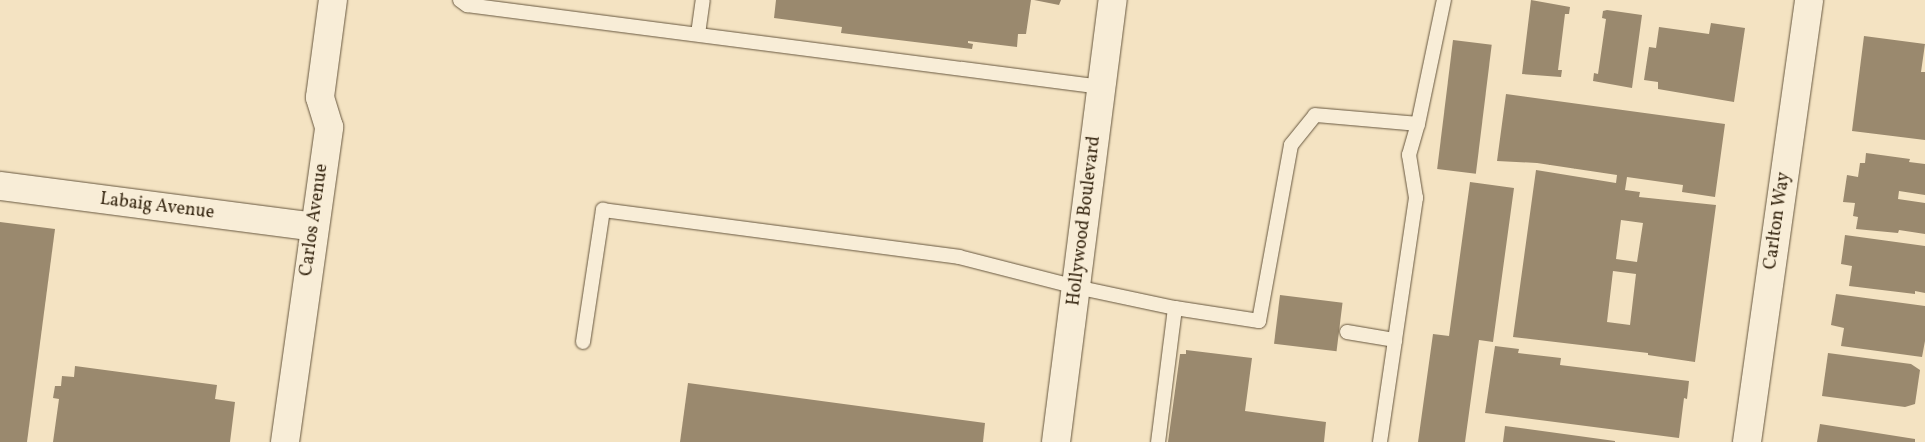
<!DOCTYPE html>
<style>
body{margin:0}
#map{position:relative;width:1925px;height:442px;overflow:hidden;background:#f4e3c2;font-family:Vollkorn,serif}
div>[style]{position:absolute}
.building>*{inset:0;background:#9a896e;transform-origin:0 0}
.roads{filter:drop-shadow(0 0 1px #67573f) drop-shadow(0 0 1px #67573f)}
.service>*{height:14px;margin:-7px;padding:0 7px;transform-origin:7px;border-radius:7px;background:#f8edd7}
.minor>*{height:28px;margin:-14px;padding:0 14px;transform-origin:14px;border-radius:14px;background:#f8edd7}
.secondary>*{height:28px;margin:-14px;padding:0 14px;transform-origin:14px;border-radius:14px;background:#f8edd7}
span{translate:-50% -50%;white-space:nowrap;text-align:center;line-height:1.15;-webkit-text-stroke:5px #f8edd7;paint-order:stroke}
.street-label{font-size:18px;color:#382813}
</style>
<div id="map">
<div class="building">
<div style="clip-path:polygon(776px 0,1031px 0,1026px 34px,1018px 34px,1017px 47px,968px 41px,968px 43px,973px 44px,972px 49px,841px 33px,842px 27px,774px 18px)"></div>
<div style="clip-path:polygon(1034px 0,1061px 0,1059px 5px)"></div>
<div style="clip-path:polygon(1531px 0,1570px 7px,1569px 14px,1565px 14px,1558px 70px,1562px 70px,1561px 77px,1522px 74px)"></div>
<div style="clip-path:polygon(1607px 10px,1642px 15px,1632px 88px,1593px 81px,1594px 73px,1598px 74px,1606px 19px,1602px 18px,1603px 11px)"></div>
<div style="clip-path:polygon(1711px 23px,1745px 28px,1734px 102px,1658px 89px,1658px 82px,1644px 80px,1649px 47px,1656px 48px,1659px 27px,1709px 34px)"></div>
<div style="clip-path:polygon(1864px 36px,1925px 44px,1921px 72px,1925px 72px,1925px 140px,1852px 131px)"></div>
<div style="left:1453px;top:40px;width:39px;height:130px;rotate:7deg"></div>
<div style="clip-path:polygon(evenodd,1506px 94px,1725px 124px,1715px 197px,1682px 192px,1683px 185px,1627px 177px,1625px 190px,1640px 192px,1639px 197px,1716px 205px,1695px 362px,1648px 355px,1648px 353px,1513px 337px,1536px 170px,1616px 183px,1617px 175px,1537px 163px,1497px 161px,1506px 94px,1621px 220px,1643px 223px,1637px 262px,1616px 259px,1621px 220px,1506px 94px,1613px 271px,1636px 274px,1630px 325px,1607px 322px,1613px 271px)"></div>
<div style="clip-path:polygon(1866px 153px,1910px 159px,1909px 162px,1925px 164px,1925px 195px,1899px 191px,1898px 199px,1925px 203px,1925px 234px,1899px 230px,1898px 233px,1856px 229px,1858px 217px,1853px 216px,1855px 203px,1843px 202px,1847px 175px,1858px 177px,1860px 163px,1865px 163px)"></div>
<div style="clip-path:polygon(1470px 182px,1514px 188px,1493px 342px,1479px 340px,1465px 442px,1418px 442px,1433px 334px,1449px 336px)"></div>
<div style="clip-path:polygon(0 222px,55px 229px,27px 442px,0 442px)"></div>
<div style="clip-path:polygon(1845px 235px,1925px 246px,1925px 293px,1915px 291px,1915px 294px,1849px 286px,1852px 266px,1841px 264px)"></div>
<div style="clip-path:polygon(1836px 294px,1925px 306px,1925px 341px,1922px 357px,1841px 346px,1844px 328px,1831px 325px)"></div>
<div style="left:1280px;top:295px;width:63px;height:49px;rotate:7deg"></div>
<div style="clip-path:polygon(1495px 346px,1519px 349px,1518px 353px,1561px 358px,1560px 365px,1689px 381px,1687px 399px,1684px 398px,1679px 438px,1485px 413px)"></div>
<div style="clip-path:polygon(1186px 350px,1252px 358px,1245px 411px,1326px 422px,1324px 442px,1168px 442px,1180px 354px,1186px 354px)"></div>
<div style="clip-path:polygon(1828px 353px,1911px 364px,1920px 370px,1915px 404px,1905px 407px,1822px 396px)"></div>
<div style="clip-path:polygon(75px 366px,217px 385px,215px 399px,235px 402px,230px 442px,53px 442px,59px 399px,53px 398px,55px 386px,61px 386px,62px 376px,74px 377px)"></div>
<div style="clip-path:polygon(688px 383px,985px 423px,983px 442px,680px 442px)"></div>
<div style="clip-path:polygon(1820px 424px,1915px 439px,1915px 442px,1817px 442px)"></div>
<div style="clip-path:polygon(1505px 426px,1615px 441px,1615px 442px,1503px 442px)"></div>
</div>
<div class="roads">
<div class="service">
<div style="left:460px;top:0;width:9px;rotate:36deg"></div>
<div style="left:467px;top:5px;width:640px;rotate:7.36deg"></div>
<div style="left:698px;top:34px;width:34px;rotate:-82deg"></div>
<div style="left:1175px;top:308px;width:85px;rotate:8.8deg"></div>
<div style="left:1259px;top:321px;width:179px;rotate:-79.7deg"></div>
<div style="left:1291px;top:145px;width:38px;rotate:-51deg"></div>
<div style="left:1315px;top:115px;width:103px;rotate:5deg"></div>
<div style="left:1418px;top:124px;width:127px;rotate:-78.2deg"></div>
<div style="left:1347px;top:332px;width:49px;rotate:9.5deg"></div>
<div style="left:1395px;top:340px;width:144px;rotate:-81.6deg"></div>
<div style="left:1416px;top:198px;width:44px;rotate:-99.2deg"></div>
<div style="left:1409px;top:155px;width:32px;rotate:-74deg"></div>
<div style="left:583px;top:342px;width:134px;rotate:-81.4deg"></div>
<div style="left:603px;top:210px;width:359px;rotate:7.5deg"></div>
<div style="left:959px;top:257px;width:121px;rotate:14.4deg"></div>
<div style="left:1076px;top:287px;width:101px;rotate:12deg"></div>
<div style="left:1175px;top:308px;width:135px;rotate:97.2deg"></div>
<div style="left:1380px;top:442px;width:103px;rotate:-81.6deg"></div>
</div>
<div class="minor">
<div style="left:0;top:186px;width:317px;rotate:7.4deg"></div>
<div style="left:285px;top:442px;width:318px;rotate:-82deg"></div>
<div style="left:329px;top:127px;width:31px;rotate:-107deg"></div>
<div style="left:320px;top:97px;width:98px;rotate:-82.4deg"></div>
<div style="left:1747px;top:442px;width:446px;rotate:-82deg"></div>
</div>
<div class="secondary">
<div style="left:1056px;top:442px;width:446px;rotate:-82.7deg"></div>
</div>
</div>
<div class="street-label">
<span style="left:157px;top:207px;rotate:7deg">Labaig Avenue</span>
<span style="left:315px;top:220px;rotate:-82deg">Carlos Avenue</span>
<span style="left:1085px;top:221px;rotate:-83deg">Hollywood Boulevard</span>
<span style="left:1778px;top:221px;rotate:-82deg">Carlton Way</span>
</div>
</div>
